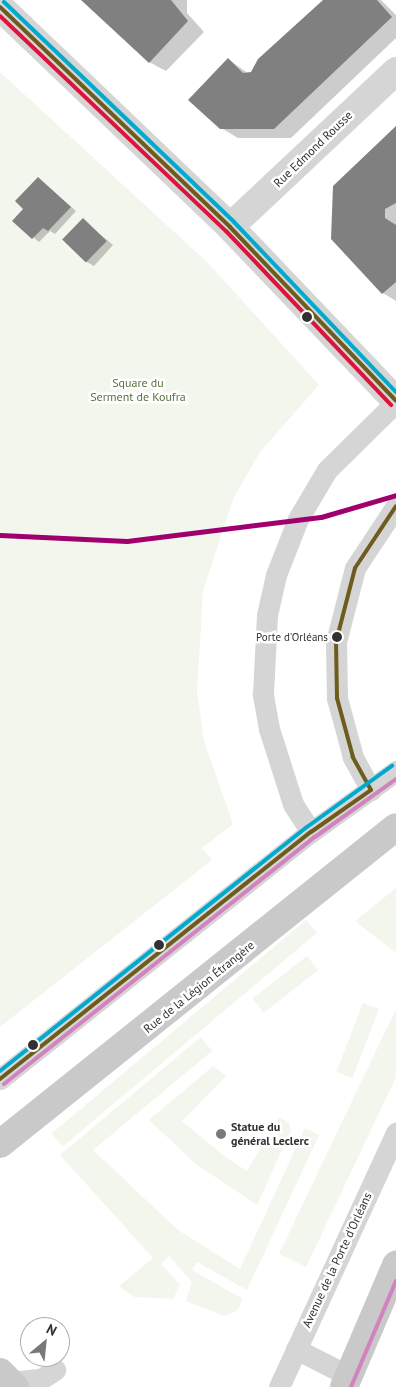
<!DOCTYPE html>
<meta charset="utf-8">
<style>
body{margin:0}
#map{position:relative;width:396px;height:1387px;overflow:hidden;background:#fff;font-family:"PT Sans",sans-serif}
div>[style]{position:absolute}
.green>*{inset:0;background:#f2f6ed;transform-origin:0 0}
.shadow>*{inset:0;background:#0003}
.building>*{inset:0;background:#808080;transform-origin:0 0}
.service>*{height:21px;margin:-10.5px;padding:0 10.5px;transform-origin:10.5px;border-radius:10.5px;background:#d5d5d5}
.minor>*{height:28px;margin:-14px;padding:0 14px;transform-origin:14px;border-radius:14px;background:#d5d5d5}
.tertiary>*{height:28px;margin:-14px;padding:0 14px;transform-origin:14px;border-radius:14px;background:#d5d5d5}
.primary>*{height:28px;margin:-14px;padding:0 14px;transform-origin:14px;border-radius:14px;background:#c9c9c9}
.bus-1>*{height:4px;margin:-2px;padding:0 2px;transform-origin:2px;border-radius:2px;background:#6e5b1e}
.bus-2>*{height:4px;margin:-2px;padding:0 2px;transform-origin:2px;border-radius:2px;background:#d282be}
.bus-3>*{height:4px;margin:-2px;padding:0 2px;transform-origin:2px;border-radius:2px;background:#00a9ce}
.bus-4>*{height:4px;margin:-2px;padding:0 2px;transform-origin:2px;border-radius:2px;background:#dc143c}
.metro-1>*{height:5px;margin:-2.5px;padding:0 2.5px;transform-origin:2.5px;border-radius:2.5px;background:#a0006e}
.dots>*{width:14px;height:14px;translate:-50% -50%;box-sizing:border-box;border:2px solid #fff;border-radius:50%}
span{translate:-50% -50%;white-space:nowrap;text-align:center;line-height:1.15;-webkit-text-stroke:5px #fff;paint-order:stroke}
.bus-label{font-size:11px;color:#313131}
.right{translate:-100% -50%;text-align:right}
.street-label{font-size:12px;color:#313131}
.park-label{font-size:12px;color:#54723a}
.poi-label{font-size:12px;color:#313131;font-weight:700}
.left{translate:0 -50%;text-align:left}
.north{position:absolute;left:20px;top:1317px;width:50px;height:50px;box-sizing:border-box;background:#fff;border:1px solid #adadad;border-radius:50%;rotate:28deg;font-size:14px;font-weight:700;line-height:20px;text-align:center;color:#313131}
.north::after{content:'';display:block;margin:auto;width:18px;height:22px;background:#797979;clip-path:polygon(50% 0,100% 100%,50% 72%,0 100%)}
</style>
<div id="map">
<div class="green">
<div style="clip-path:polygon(0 72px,207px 262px,319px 385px,260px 452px,233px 499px,203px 591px,197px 691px,204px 741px,233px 824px,202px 848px,212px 860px,0 1027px)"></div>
<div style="clip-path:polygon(396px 888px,396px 953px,355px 921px)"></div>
<div style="left:306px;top:920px;width:17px;height:332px;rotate:50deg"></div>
<div style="left:307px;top:956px;width:18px;height:69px;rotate:52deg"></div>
<div style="left:363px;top:1003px;width:17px;height:74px;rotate:21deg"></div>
<div style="clip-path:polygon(396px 1009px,396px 1077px,306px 1267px,279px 1254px)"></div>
<div style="clip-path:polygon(201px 1037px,212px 1051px,93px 1150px,178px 1230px,240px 1269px,305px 1128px,319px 1135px,247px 1290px,197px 1262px,192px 1270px,243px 1299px,237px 1311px,224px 1316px,186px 1301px,192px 1282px,169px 1256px,161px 1264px,180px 1285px,173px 1299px,134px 1297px,119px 1286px,153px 1258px,60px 1155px)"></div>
<div style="clip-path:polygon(213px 1066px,226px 1076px,182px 1121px,224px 1156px,247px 1171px,279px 1117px,289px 1123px,291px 1130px,257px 1205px,197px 1165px,149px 1120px)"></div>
</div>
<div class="shadow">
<div style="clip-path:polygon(83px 0,187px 0,187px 13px,204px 32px,166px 71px,149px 62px)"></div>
<div style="clip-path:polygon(324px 0,381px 0,396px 15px,396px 38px,291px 138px,238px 138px,221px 128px,228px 59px,249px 74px)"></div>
<div style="clip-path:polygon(396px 127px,396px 301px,383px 293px,332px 239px)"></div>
<div style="clip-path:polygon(38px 178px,76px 211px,55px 234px,50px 231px,39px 242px,14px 221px,25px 209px)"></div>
<div style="clip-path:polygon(83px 220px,113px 245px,94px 266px,87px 262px)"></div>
</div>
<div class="building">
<div style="clip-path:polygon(81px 0,171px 0,188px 21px,149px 63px)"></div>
<div style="clip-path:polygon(323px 0,377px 0,392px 17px,274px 129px,220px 129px,188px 100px,228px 58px,243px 73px,251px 72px,258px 59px)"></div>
<div style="clip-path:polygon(396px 126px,396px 203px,385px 209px,385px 218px,396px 225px,396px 282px,382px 294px,331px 239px,333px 186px)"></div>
<div style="clip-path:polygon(38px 177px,71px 207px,48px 231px,43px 228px,32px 239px,12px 221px,23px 209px,15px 201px)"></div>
<div style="left:83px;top:218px;width:33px;height:30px;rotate:44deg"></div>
</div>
<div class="service">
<div style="left:371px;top:790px;width:38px;rotate:-119deg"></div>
<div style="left:353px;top:757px;width:61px;rotate:-105.2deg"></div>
<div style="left:337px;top:698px;width:56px;rotate:-91deg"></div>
<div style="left:336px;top:642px;width:76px;rotate:-75.6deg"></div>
<div style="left:355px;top:568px;width:74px;rotate:-56.5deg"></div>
<div style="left:311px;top:832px;width:33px;rotate:-123deg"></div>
<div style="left:293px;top:804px;width:79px;rotate:-107.7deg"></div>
<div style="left:269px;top:729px;width:36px;rotate:-100deg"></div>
<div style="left:263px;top:694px;width:79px;rotate:-87.1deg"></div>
<div style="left:267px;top:615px;width:41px;rotate:-77.3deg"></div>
<div style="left:276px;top:575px;width:60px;rotate:-68.6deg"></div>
<div style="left:298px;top:519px;width:57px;rotate:-59.4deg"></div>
<div style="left:327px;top:470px;width:97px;rotate:-44.6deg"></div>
<div style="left:0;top:1079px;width:397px;rotate:-38.5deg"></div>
<div style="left:311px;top:832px;width:105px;rotate:-35.7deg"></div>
<div style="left:296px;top:1349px;width:57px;rotate:27deg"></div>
<div style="left:10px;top:1382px;width:31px;rotate:-6deg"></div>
<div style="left:41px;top:1379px;width:17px;rotate:-33deg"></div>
<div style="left:279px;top:1387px;width:280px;rotate:-65.3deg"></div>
</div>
<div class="minor">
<div style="left:230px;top:227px;width:228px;rotate:-43.2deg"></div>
</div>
<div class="tertiary">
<div style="left:0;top:7px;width:318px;rotate:43.7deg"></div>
<div style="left:230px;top:227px;width:240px;rotate:46.3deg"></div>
</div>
<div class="primary">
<div style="left:0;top:1144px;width:507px;rotate:-38.68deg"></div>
<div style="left:0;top:1372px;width:21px;rotate:45deg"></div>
<div style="left:344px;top:1387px;width:133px;rotate:-66.9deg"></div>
</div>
<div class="bus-1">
<div style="left:0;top:7px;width:318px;rotate:43.7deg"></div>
<div style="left:230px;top:227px;width:240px;rotate:46.3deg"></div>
<div style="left:0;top:1079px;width:397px;rotate:-38.5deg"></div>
<div style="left:311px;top:832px;width:73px;rotate:-35deg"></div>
<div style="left:371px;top:790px;width:38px;rotate:-119deg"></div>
<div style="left:353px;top:757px;width:61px;rotate:-105.2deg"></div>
<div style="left:337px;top:698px;width:56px;rotate:-91deg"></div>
<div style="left:336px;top:642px;width:76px;rotate:-75.6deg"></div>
<div style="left:355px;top:568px;width:74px;rotate:-56.5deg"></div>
</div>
<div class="bus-2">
<div style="left:4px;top:1084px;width:397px;rotate:-38.5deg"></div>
<div style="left:315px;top:837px;width:100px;rotate:-35.6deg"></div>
<div style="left:351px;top:1387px;width:115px;rotate:-67deg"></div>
</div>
<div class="bus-3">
<div style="left:4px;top:2px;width:318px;rotate:43.7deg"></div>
<div style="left:234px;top:222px;width:235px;rotate:46.4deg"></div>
<div style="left:0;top:1071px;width:392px;rotate:-38.5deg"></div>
<div style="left:307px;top:827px;width:105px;rotate:-35.7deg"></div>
</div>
<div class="bus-4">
<div style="left:0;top:16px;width:312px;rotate:43.6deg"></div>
<div style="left:226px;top:231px;width:240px;rotate:46.5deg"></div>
</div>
<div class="metro-1">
<div style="left:0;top:535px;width:127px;rotate:2.7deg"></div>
<div style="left:127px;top:541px;width:195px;rotate:-7.1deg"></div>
<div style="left:321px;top:517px;width:78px;rotate:-16.3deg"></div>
</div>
<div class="dots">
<div style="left:307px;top:317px;background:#313131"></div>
<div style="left:337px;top:637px;background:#313131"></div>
<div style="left:159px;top:945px;background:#313131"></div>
<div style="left:33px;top:1045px;background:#313131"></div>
<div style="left:221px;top:1134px;background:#797979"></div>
</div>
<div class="bus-label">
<span class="right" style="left:328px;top:637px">Porte d'Orléans</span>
</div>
<div class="street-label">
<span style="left:313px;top:149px;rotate:-44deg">Rue Edmond Rousse</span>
<span style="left:199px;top:987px;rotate:-39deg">Rue de la Légion Étrangère</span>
<span style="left:337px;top:1260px;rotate:-65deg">Avenue de la Porte d'Orléans</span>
</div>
<div class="park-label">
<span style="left:138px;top:390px">Square du<br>Serment de Koufra</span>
</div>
<div class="poi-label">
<span class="left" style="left:231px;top:1134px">Statue du<br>général Leclerc</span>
</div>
<div class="north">N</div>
</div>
